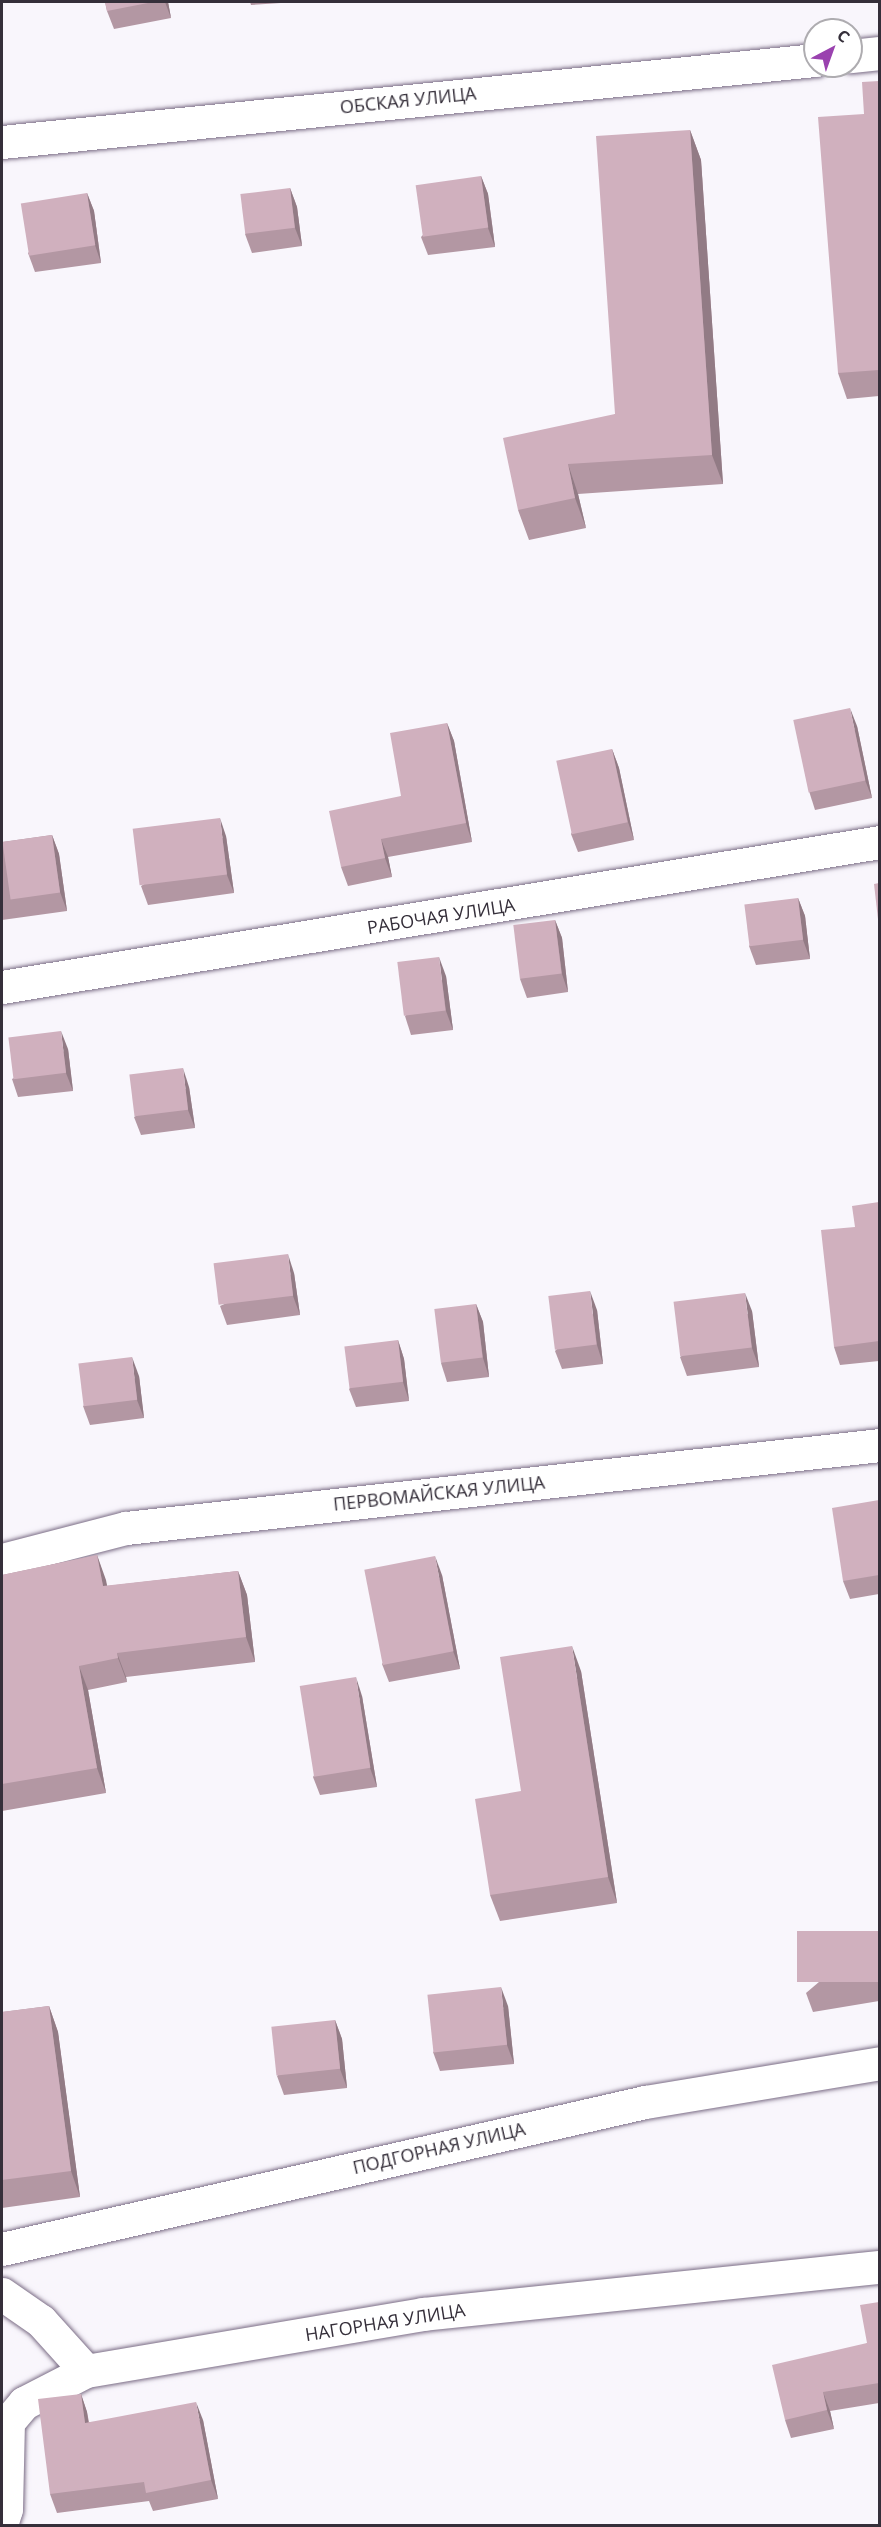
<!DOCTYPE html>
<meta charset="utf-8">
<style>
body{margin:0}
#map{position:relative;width:881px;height:2527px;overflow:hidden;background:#f9f6fc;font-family:"Open Sans",sans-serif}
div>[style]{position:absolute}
.roads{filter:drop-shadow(0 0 2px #7b6d86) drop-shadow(0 0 2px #7b6d86)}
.minor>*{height:33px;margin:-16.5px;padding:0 16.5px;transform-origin:16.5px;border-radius:16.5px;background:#fff}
.wall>*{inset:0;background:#b397a3}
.shaded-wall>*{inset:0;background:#927b85}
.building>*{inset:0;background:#d0b0be;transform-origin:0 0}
span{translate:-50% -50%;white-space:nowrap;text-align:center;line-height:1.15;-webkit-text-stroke:6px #fff;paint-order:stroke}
.street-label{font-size:18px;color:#352f3a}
.frame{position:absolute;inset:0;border:3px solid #352f3a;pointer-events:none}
.north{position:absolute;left:803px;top:18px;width:60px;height:60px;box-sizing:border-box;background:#fff;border:2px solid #aeacb0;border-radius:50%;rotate:41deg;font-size:16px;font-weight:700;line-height:24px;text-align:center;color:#352f3a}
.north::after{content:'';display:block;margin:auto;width:21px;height:27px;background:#9a42af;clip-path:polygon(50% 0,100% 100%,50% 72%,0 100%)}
</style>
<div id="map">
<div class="roads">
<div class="minor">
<div style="left:851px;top:56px;width:29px;rotate:-6deg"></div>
<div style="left:2px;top:142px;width:817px;rotate:-5.76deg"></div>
<div style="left:2px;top:987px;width:890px;rotate:-9.38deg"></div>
<div style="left:2px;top:1560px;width:128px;rotate:-14.5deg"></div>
<div style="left:126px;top:1528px;width:759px;rotate:-6.28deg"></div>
<div style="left:2px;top:2249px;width:660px;rotate:-12.88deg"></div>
<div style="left:645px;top:2102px;width:238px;rotate:-9.4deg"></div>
<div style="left:2px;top:2294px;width:47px;rotate:34.7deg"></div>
<div style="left:41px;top:2321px;width:67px;rotate:48deg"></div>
<div style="left:2px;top:2522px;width:14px;rotate:-73deg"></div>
<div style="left:6px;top:2509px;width:87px;rotate:-88.7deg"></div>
<div style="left:8px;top:2422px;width:25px;rotate:-50deg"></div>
<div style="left:24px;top:2403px;width:70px;rotate:-27.3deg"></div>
<div style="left:86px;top:2371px;width:342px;rotate:-9.6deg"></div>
<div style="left:423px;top:2314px;width:459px;rotate:-5.9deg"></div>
</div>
</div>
<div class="wall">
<div style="clip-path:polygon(105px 2px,168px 2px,171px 18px,114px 29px,107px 11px)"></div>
<div style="clip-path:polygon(250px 2px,296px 2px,251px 5px)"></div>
<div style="clip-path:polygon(879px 81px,879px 396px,847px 399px,838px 373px,864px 114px)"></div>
<div style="clip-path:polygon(690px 130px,701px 160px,723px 484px,578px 494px,586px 528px,529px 540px,518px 510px,615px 414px)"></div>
<div style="clip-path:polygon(481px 176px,488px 194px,495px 247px,428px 255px,421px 237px)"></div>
<div style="clip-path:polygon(290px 188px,297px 207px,302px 246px,252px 253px,245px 234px)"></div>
<div style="clip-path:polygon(87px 193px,94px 211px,101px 263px,35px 272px,28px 253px)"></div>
<div style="clip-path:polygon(447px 723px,454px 741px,472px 842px,388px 857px,392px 877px,348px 886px,341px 867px,401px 796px)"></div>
<div style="clip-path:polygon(857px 726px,872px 798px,815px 810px,809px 791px)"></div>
<div style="clip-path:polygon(612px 749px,619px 768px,634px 840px,578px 852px,571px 834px)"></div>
<div style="clip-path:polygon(52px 835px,59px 854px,67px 911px,2px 920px,2px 842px)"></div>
<div style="clip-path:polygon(226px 836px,234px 893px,148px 905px,141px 886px)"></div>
<div style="clip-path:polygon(798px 898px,805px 916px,810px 959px,756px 965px,749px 946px)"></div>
<div style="clip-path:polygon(555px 920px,562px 938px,568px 992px,527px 998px,520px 979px)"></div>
<div style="clip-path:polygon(446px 976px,453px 1030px,411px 1035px,405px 1016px)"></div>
<div style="clip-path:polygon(68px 1049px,73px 1091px,18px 1097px,12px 1079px)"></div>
<div style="clip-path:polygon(189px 1087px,195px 1128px,141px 1135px,134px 1117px)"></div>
<div style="clip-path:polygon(879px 1202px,879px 1361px,840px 1365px,834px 1347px,855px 1227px)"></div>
<div style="clip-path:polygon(294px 1273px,300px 1315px,227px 1325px,220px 1306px)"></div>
<div style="clip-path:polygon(476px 1304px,483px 1322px,489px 1377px,447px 1382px,441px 1363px)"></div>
<div style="clip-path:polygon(597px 1310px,603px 1364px,562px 1369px,555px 1351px)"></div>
<div style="clip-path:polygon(752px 1311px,759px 1367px,687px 1376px,680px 1357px)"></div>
<div style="clip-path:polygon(398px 1340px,404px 1359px,409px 1401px,356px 1407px,349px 1389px)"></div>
<div style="clip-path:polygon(139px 1376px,144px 1418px,90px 1425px,83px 1406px)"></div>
<div style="clip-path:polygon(879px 1500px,879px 1594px,850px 1599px,843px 1581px)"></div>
<div style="clip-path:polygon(97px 1555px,107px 1586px,238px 1571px,247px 1595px,255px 1662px,126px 1677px,127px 1682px,88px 1690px,106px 1793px,2px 1811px,2px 1575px)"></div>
<div style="clip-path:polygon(442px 1575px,460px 1669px,389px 1682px,382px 1664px)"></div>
<div style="clip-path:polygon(581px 1671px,617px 1903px,500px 1921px,490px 1895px)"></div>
<div style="clip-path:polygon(362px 1696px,377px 1787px,320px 1795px,313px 1777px)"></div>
<div style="clip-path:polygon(879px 1931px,879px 2001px,813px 2012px,806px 1993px)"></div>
<div style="clip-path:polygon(49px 2006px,58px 2032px,80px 2197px,2px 2208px,2px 2012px)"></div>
<div style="clip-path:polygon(508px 2006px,514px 2064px,440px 2071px,433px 2052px)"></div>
<div style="clip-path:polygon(335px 2020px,342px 2039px,347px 2088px,284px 2095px,277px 2076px)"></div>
<div style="clip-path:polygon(879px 2302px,879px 2403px,830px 2411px,834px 2429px,791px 2438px,785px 2420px,867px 2343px)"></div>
<div style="clip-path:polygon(81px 2394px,87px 2412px,89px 2422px,203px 2420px,218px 2499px,153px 2511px,149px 2501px,57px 2513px,50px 2494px)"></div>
</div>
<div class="shaded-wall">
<div style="clip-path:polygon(165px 2px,168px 2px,171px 18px)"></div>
<div style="clip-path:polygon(690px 130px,701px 160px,723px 484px,712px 455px)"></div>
<div style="clip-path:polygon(481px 176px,488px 194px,495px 247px,488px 228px)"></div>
<div style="clip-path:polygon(290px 188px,297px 207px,302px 246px,295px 228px)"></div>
<div style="clip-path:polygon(87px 193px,94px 211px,101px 263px,95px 245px)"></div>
<div style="clip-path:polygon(568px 464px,578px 494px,586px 528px,575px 498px)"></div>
<div style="clip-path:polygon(850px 708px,857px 726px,872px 798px,865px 780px)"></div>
<div style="clip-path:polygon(447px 723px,454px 741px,472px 842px,466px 823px)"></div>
<div style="clip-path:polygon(612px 749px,619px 768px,634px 840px,628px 822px)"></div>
<div style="clip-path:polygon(220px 818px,226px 836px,234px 893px,227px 875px)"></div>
<div style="clip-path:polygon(52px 835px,59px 854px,67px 911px,60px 892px)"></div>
<div style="clip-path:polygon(381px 839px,388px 857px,392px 877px,385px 858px)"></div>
<div style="clip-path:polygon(798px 898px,805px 916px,810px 959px,803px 940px)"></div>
<div style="clip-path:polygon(555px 920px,562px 938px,568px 992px,562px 974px)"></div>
<div style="clip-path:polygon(439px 957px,446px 976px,453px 1030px,446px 1011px)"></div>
<div style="clip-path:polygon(61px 1031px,68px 1049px,73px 1091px,66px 1073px)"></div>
<div style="clip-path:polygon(183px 1068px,189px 1087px,195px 1128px,188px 1110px)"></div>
<div style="clip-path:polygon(288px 1254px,294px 1273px,300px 1315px,293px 1296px)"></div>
<div style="clip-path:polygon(590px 1291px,597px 1310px,603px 1364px,597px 1345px)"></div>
<div style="clip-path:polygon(745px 1293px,752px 1311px,759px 1367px,752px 1348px)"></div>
<div style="clip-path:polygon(476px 1304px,483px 1322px,489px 1377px,483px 1358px)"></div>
<div style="clip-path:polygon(398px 1340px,404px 1359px,409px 1401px,403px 1382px)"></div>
<div style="clip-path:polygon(132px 1357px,139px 1376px,144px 1418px,137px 1400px)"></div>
<div style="clip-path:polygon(97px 1555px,106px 1580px,112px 1611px,103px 1586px)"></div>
<div style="clip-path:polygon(435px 1556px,442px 1575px,460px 1669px,453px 1651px)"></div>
<div style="clip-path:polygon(238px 1571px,247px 1595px,255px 1662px,246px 1637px)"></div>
<div style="clip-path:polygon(572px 1646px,581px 1671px,617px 1903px,608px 1877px)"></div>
<div style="clip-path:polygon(117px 1653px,126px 1677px,127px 1682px,118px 1658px)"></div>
<div style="clip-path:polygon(79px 1666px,88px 1690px,106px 1793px,97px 1768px)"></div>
<div style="clip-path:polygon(356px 1677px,362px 1696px,377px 1787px,370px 1768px)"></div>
<div style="clip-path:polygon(501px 1987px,508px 2006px,514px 2064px,507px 2045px)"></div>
<div style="clip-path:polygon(49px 2006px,58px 2032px,80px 2197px,71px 2171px)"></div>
<div style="clip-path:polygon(335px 2020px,342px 2039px,347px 2088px,340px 2069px)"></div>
<div style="clip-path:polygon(823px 2392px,830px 2411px,834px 2429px,827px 2410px)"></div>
<div style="clip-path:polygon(81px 2394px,87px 2412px,91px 2442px,85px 2423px)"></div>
<div style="clip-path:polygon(196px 2402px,203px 2420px,218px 2499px,211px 2480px)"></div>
</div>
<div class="building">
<div style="clip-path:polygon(105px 2px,153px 2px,107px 11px)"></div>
<div style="clip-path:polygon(879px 81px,879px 370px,838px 373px,818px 117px,864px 114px,862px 82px)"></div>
<div style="clip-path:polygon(690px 130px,712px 455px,568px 464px,575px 498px,518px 510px,503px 438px,615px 414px,596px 136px)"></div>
<div style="left:481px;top:176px;width:52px;height:66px;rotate:82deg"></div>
<div style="left:290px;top:188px;width:40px;height:50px;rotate:83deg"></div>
<div style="left:87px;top:193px;width:53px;height:67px;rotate:81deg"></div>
<div style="left:850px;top:708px;width:74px;height:58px;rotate:78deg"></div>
<div style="clip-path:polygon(447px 723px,466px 823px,381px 839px,385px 858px,341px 867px,329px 811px,401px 796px,390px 733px)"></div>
<div style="left:612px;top:749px;width:75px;height:57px;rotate:78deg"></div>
<div style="left:220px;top:818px;width:57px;height:88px;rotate:83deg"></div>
<div style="left:52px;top:835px;width:58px;height:50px;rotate:82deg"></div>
<div style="clip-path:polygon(879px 883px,879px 928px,874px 884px)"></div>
<div style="left:798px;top:898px;width:42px;height:54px;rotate:83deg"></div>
<div style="left:555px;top:920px;width:54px;height:42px;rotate:83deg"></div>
<div style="left:439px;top:957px;width:54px;height:42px;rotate:83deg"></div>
<div style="left:61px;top:1031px;width:42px;height:53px;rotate:83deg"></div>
<div style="left:183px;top:1068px;width:42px;height:54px;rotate:83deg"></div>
<div style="clip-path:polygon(879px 1202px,879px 1341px,834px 1347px,821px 1230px,855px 1227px,852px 1206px)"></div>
<div style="left:288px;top:1254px;width:42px;height:75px;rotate:83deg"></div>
<div style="left:590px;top:1291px;width:54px;height:42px;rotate:83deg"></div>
<div style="left:745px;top:1293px;width:55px;height:72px;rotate:83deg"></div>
<div style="left:476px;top:1304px;width:54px;height:42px;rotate:83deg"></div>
<div style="left:398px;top:1340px;width:42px;height:54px;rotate:83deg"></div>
<div style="left:132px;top:1357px;width:43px;height:54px;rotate:83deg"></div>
<div style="clip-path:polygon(879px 1500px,879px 1575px,843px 1581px,832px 1508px)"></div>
<div style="clip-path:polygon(97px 1555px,103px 1586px,238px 1571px,246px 1637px,117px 1653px,118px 1658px,79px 1666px,97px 1768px,2px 1784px,2px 1575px)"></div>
<div style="left:435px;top:1556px;width:97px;height:72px;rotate:79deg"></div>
<div style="clip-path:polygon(572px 1646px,608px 1877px,490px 1895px,475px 1799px,521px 1791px,500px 1657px)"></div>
<div style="left:356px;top:1677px;width:92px;height:57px;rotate:81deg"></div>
<div style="left:879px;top:1931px;width:51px;height:82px;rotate:90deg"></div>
<div style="left:501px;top:1987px;width:58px;height:74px;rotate:84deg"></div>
<div style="clip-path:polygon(49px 2006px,71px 2171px,2px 2180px,2px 2012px)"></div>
<div style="left:335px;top:2020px;width:49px;height:64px;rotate:84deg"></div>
<div style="clip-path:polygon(879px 2302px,879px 2383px,823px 2392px,827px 2410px,785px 2420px,772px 2365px,867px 2343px,860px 2305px)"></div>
<div style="clip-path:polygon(81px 2394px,85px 2423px,196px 2402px,211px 2480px,146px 2493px,144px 2482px,50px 2494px,38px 2399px)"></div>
</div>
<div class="street-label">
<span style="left:408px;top:100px;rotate:-6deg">ОБСКАЯ УЛИЦА</span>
<span style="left:441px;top:916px;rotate:-9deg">РАБОЧАЯ УЛИЦА</span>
<span style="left:439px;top:1493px;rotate:-6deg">ПЕРВОМАЙСКАЯ УЛИЦА</span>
<span style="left:439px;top:2148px;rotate:-13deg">ПОДГОРНАЯ УЛИЦА</span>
<span style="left:385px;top:2322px;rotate:-9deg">НАГОРНАЯ УЛИЦА</span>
</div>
<div class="frame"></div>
<div class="north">С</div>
</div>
